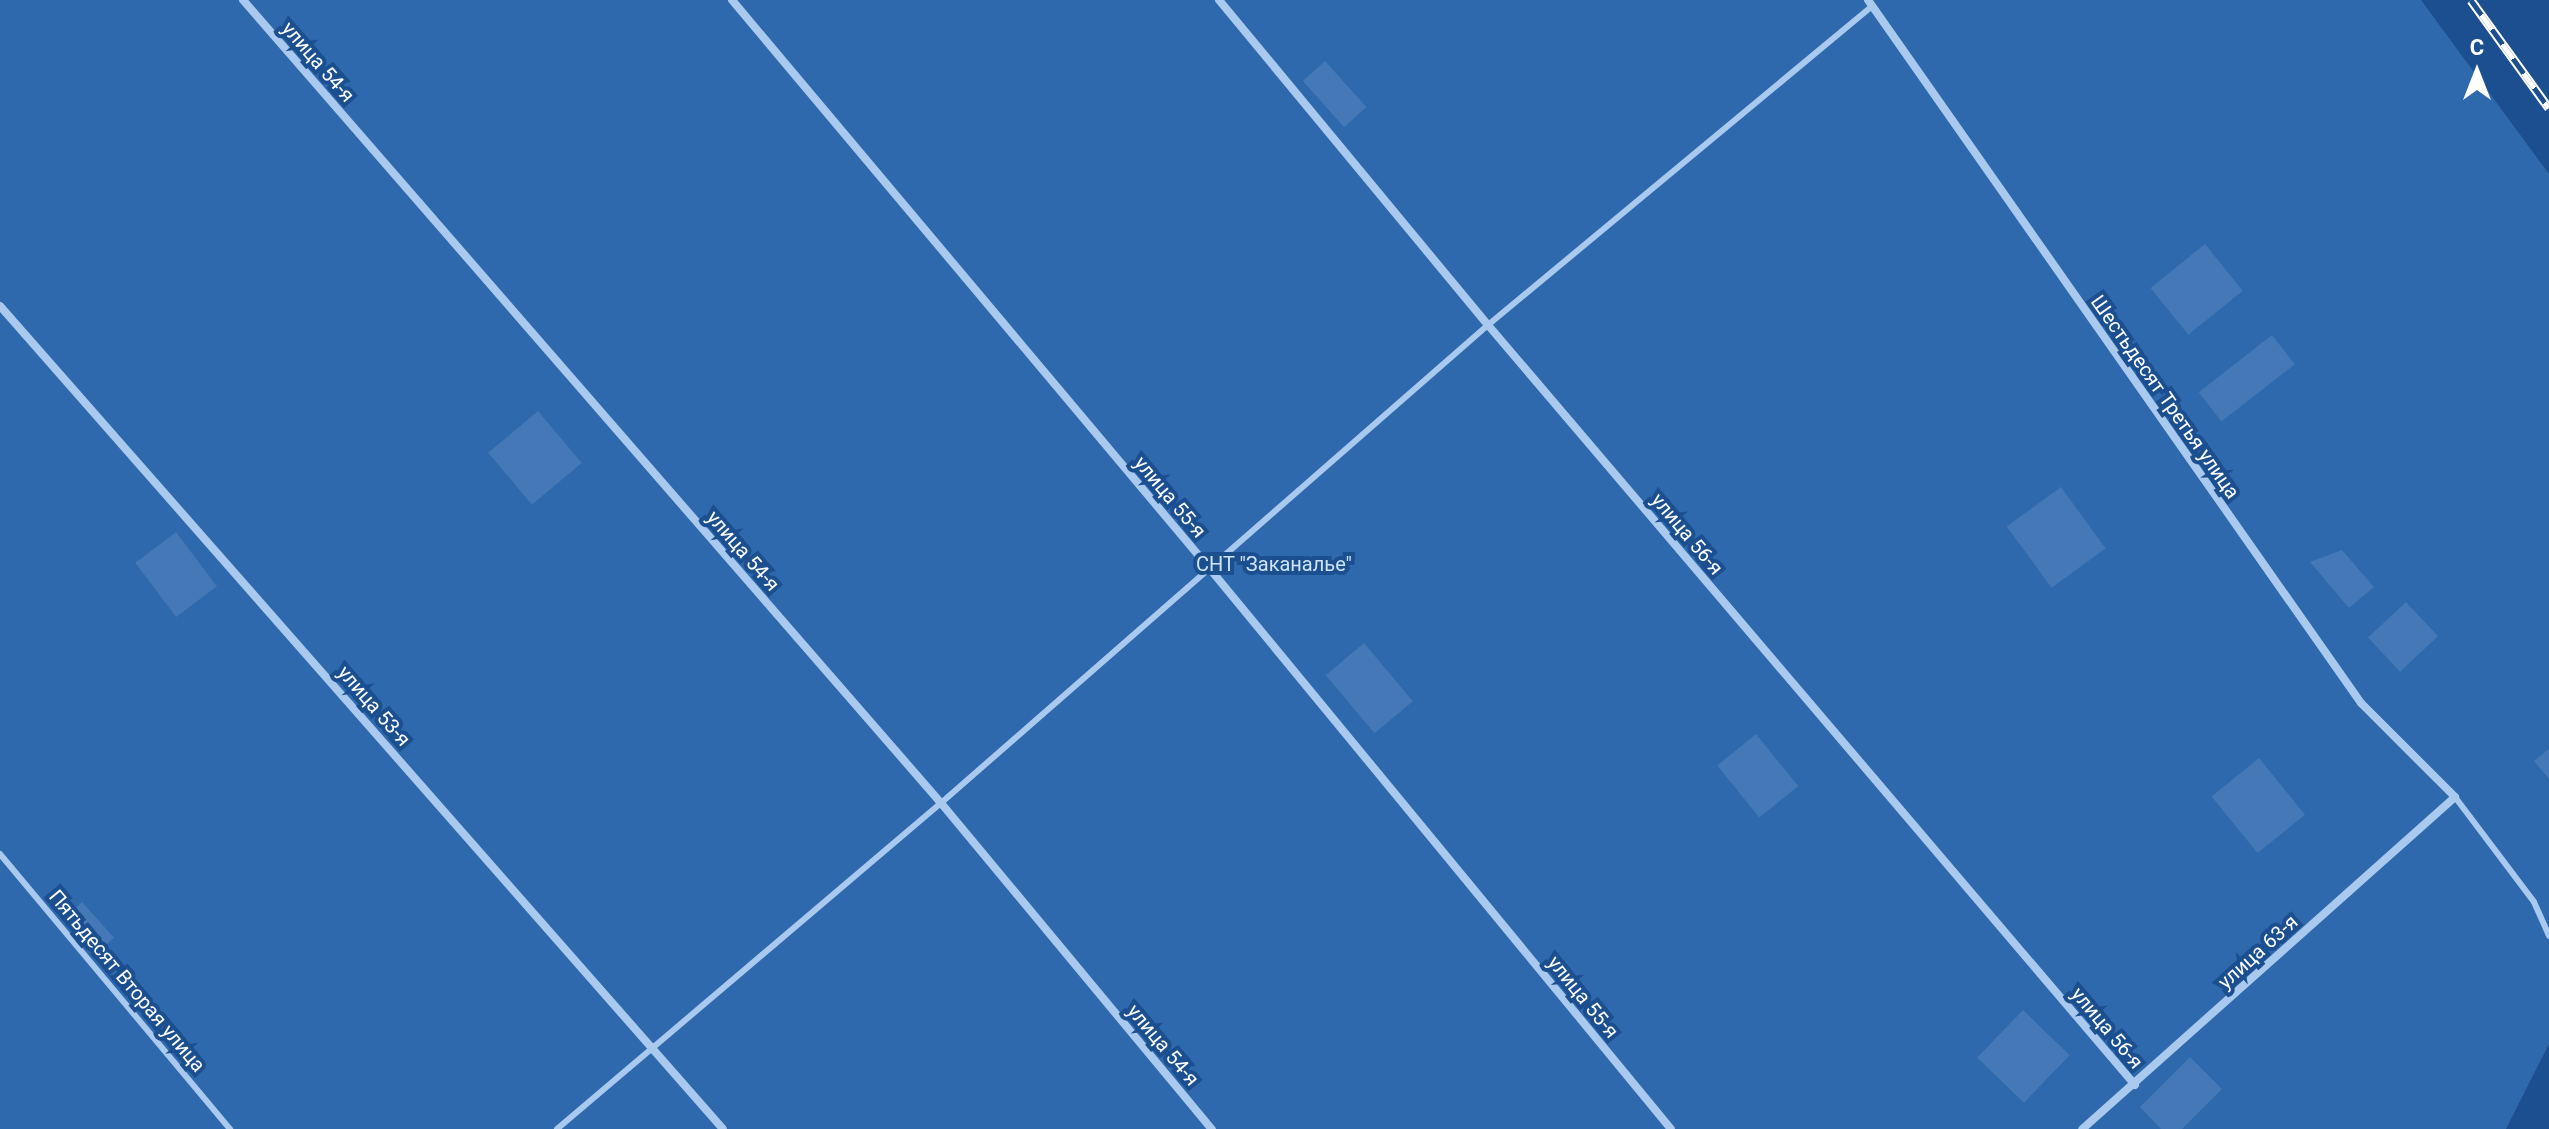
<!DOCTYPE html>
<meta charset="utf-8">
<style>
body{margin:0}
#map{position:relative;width:2549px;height:1129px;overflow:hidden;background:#1b4f8f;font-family:Roboto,sans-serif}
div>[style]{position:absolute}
.green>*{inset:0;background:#2e69ad}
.building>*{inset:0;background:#4478b7;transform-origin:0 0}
.service>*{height:6px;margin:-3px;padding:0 3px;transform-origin:3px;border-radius:3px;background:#a9c9ee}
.minor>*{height:8px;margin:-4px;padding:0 4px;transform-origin:4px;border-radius:4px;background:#a9c9ee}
.rail>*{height:9px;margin-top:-4.5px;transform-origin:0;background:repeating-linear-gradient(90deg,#1b4f8f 0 18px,#fff 0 36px);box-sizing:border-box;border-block:2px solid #fff}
span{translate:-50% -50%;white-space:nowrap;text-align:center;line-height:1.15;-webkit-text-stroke:8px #1b4f8f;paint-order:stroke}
.street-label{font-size:20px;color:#fff}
.park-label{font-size:20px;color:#cfe3fa}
.north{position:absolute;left:2437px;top:32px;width:80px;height:80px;-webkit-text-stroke:6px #1b4f8f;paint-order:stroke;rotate:0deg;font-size:22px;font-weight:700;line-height:32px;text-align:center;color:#fff}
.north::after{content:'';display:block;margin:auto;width:28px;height:36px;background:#fff;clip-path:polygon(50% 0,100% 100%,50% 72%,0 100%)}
</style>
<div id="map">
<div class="green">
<div style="clip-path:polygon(0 0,2421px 0,2549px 174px,2549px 1044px,2506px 1129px,0 1129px)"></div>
</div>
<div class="building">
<div style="left:1325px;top:61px;width:62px;height:30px;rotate:48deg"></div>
<div style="left:2205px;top:244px;width:60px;height:70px;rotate:51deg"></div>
<div style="left:2272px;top:335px;width:37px;height:93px;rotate:52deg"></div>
<div style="left:538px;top:411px;width:68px;height:65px;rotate:50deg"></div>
<div style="left:2061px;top:487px;width:76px;height:67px;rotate:54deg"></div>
<div style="left:176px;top:532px;width:68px;height:51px;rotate:53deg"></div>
<div style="clip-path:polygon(2342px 550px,2374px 587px,2349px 608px,2310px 562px)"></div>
<div style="left:2406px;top:602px;width:47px;height:52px;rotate:47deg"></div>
<div style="left:1364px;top:643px;width:76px;height:50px;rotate:50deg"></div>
<div style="left:1756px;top:734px;width:67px;height:50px;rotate:51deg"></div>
<div style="clip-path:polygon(2549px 749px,2549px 779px,2534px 761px)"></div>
<div style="left:2259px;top:758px;width:73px;height:61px;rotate:51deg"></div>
<div style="left:82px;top:902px;width:48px;height:23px;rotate:48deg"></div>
<div style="left:2023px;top:1010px;width:65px;height:66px;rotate:44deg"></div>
<div style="clip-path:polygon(2190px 1057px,2222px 1089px,2182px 1129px,2161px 1129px,2140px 1107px)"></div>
</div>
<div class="service">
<div style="left:2455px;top:797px;width:131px;rotate:53deg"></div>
<div style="left:2534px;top:902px;width:37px;rotate:66deg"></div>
<div style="left:0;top:854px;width:359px;rotate:50.1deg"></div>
<div style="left:557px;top:1129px;width:504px;rotate:-40.33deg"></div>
<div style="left:941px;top:803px;width:726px;rotate:-41.15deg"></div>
<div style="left:1488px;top:325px;width:499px;rotate:-39.7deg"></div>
</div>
<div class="minor">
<div style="left:243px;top:0;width:1064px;rotate:49deg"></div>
<div style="left:941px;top:803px;width:424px;rotate:50.3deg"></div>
<div style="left:732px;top:0;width:743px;rotate:49.97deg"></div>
<div style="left:1210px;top:569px;width:725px;rotate:50.54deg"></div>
<div style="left:1219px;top:0;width:422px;rotate:50.4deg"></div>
<div style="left:1488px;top:325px;width:998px;rotate:49.59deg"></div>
<div style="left:1868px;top:0;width:859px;rotate:54.96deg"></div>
<div style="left:2361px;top:703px;width:133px;rotate:45deg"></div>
<div style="left:2455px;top:797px;width:499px;rotate:138.3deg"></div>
<div style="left:0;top:306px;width:1095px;rotate:48.7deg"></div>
</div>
<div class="rail">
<div style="left:2471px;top:0;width:133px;rotate:54.2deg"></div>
</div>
<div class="street-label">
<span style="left:318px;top:62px;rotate:49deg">улица 54-я</span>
<span style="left:2165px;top:397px;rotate:55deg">Шестьдесят Третья улица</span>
<span style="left:1170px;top:497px;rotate:50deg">улица 55-я</span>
<span style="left:1687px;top:534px;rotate:50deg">улица 56-я</span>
<span style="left:743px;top:551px;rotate:49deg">улица 54-я</span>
<span style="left:374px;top:706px;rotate:49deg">улица 53-я</span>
<span style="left:2258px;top:952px;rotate:-42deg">улица 63-я</span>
<span style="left:127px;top:981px;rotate:50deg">Пятьдесят Вторая улица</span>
<span style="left:1583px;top:997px;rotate:51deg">улица 55-я</span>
<span style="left:2107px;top:1028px;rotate:50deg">улица 56-я</span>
<span style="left:1163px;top:1045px;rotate:50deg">улица 54-я</span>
</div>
<div class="park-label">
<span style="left:1274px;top:564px">СНТ "Заканалье"</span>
</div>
<div class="north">С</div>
</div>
